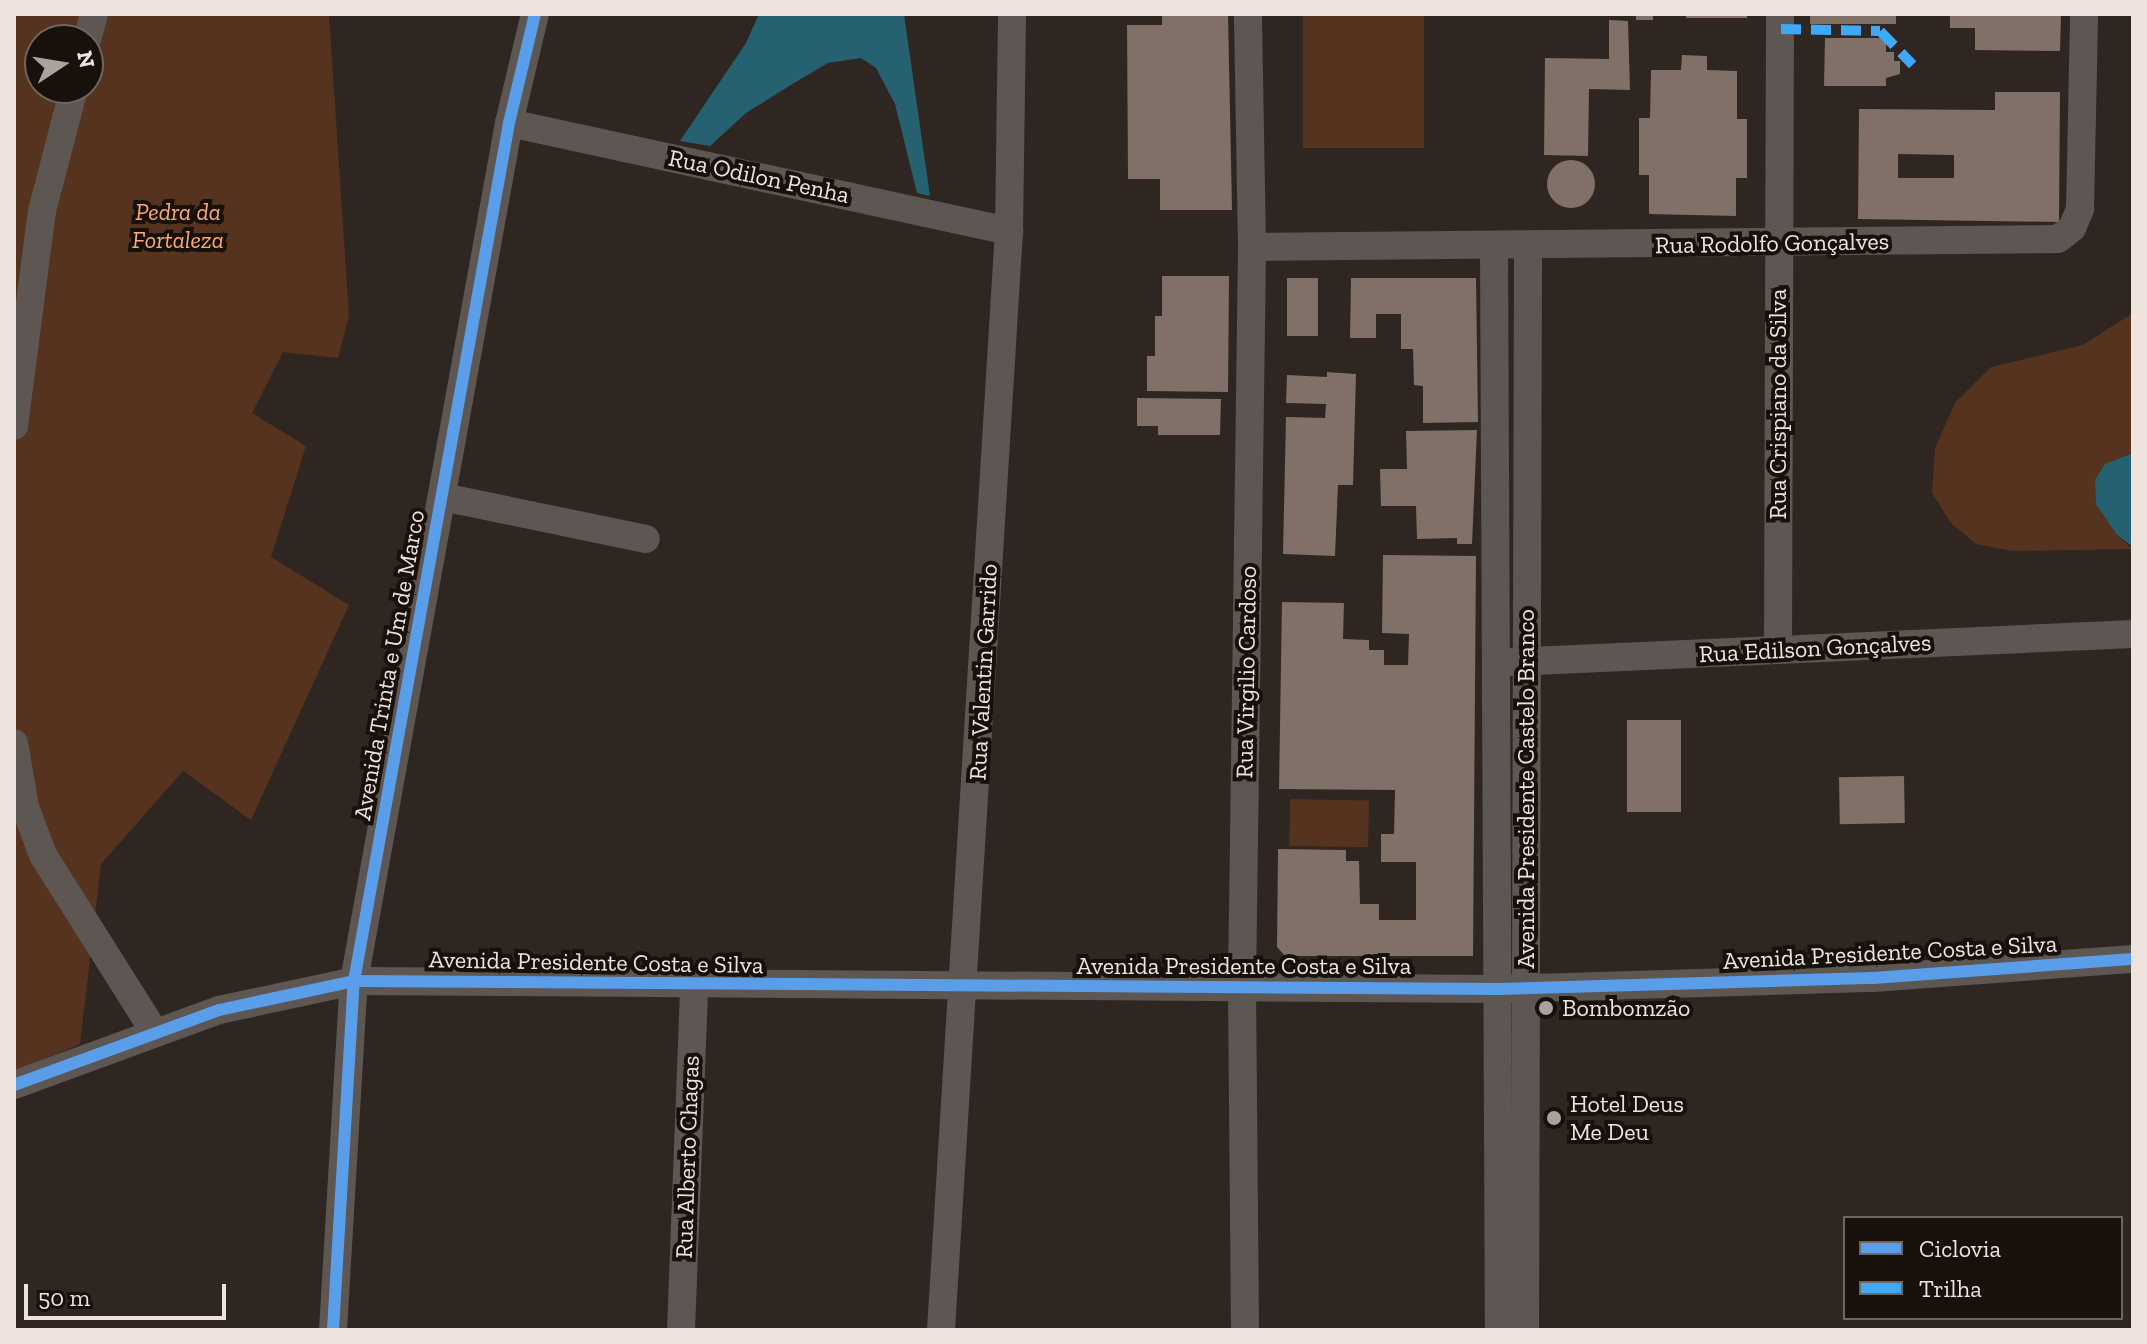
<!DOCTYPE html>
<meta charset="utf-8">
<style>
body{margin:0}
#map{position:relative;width:2147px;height:1344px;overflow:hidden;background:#2f2621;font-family:"Zilla Slab",serif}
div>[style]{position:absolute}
.green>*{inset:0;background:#55331e;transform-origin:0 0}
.water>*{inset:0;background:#266171}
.building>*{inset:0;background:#807067;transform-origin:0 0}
.round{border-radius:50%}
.minor>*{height:28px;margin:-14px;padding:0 14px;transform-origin:14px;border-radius:14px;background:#5d5652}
.quiet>*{height:10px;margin-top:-5px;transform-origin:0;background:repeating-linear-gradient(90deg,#3fa9f5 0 20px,transparent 0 30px)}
.cycleway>*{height:12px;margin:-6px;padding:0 6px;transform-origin:6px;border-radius:6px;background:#5a9eea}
.dots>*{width:22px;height:22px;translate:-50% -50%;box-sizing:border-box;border:4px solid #17100b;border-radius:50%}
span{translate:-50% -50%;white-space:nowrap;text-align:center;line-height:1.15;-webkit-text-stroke:8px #17100b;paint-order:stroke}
.street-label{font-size:24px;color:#efe4dd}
.park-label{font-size:24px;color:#fda976;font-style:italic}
.poi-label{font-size:24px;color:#efe4dd}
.left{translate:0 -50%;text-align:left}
.frame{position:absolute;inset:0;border:16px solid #efe4dd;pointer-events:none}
.legend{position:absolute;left:1843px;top:1216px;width:280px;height:104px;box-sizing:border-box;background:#17100b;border:2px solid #6d655f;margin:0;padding:10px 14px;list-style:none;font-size:24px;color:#efe4dd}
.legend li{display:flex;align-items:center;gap:16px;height:40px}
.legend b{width:40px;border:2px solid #6d655f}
.north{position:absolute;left:24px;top:24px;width:80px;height:80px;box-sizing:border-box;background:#17100b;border:2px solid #6d655f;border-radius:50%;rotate:78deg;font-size:22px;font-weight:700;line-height:32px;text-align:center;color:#efe4dd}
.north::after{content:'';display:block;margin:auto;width:28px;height:36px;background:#aca29b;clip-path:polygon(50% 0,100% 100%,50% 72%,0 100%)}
.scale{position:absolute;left:24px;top:1284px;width:202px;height:36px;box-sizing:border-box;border:4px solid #efe4dd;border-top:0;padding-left:10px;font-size:24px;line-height:28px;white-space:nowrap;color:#efe4dd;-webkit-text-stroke:6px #17100b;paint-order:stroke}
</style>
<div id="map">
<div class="green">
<div style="clip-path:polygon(evenodd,14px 14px,329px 14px,349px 316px,338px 358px,283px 352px,252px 413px,306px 446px,271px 557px,349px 605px,251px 820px,183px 771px,101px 864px,80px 1044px,14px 1072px,14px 14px,40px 40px,88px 40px,88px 88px,40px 88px,40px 40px)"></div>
<div style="left:1303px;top:14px;width:121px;height:134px"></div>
<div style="clip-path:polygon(2133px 313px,2133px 453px,2123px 456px,2116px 535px,2133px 549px,2012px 551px,1976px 544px,1951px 523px,1932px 493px,1935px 448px,1955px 403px,1991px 367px,2083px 345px)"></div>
<div style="left:1290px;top:799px;width:79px;height:47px;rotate:1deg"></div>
</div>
<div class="water">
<div style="clip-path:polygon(759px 14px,904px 14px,930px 196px,917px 193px,895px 104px,876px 68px,861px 58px,828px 63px,794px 83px,746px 113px,710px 146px,680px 141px,746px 43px)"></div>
<div style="clip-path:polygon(2133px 453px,2133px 547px,2117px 535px,2096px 504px,2095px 480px,2105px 464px)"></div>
</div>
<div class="building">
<div style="clip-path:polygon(1162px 14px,1228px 14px,1232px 210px,1160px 210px,1160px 179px,1128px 179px,1127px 25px,1162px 25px)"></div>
<div style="left:1636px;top:14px;width:17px;height:6px"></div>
<div style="left:1686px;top:14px;width:61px;height:4px"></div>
<div style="left:1810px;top:14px;width:86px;height:10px"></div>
<div style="clip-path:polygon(1950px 14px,2061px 14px,2060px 51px,1975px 50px,1975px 28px,1950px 28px)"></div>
<div style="clip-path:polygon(1609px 20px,1628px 21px,1630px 90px,1589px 89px,1588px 156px,1544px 155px,1545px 58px,1609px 59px)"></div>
<div style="clip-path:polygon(1825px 38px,1886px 38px,1886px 52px,1894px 52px,1894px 61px,1900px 61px,1900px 74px,1886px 78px,1886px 86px,1824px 86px)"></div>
<div style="clip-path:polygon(1682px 55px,1707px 56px,1707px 70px,1737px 71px,1737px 119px,1747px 119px,1747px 178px,1736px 178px,1736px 216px,1649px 214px,1649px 175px,1639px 175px,1639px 118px,1650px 118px,1651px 70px,1681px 70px)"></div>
<div style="clip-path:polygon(evenodd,1995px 92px,2060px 92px,2059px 222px,1858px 219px,1859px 109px,1995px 110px,1995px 92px,1898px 154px,1954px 155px,1954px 178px,1898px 178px,1898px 154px)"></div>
<div class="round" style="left:1547px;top:160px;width:48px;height:48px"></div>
<div style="clip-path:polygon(1162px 276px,1229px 276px,1228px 392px,1147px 391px,1147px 356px,1155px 356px,1155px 316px,1162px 316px)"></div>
<div style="left:1287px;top:278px;width:31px;height:58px"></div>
<div style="clip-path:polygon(1351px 278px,1476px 278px,1478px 422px,1423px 423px,1423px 386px,1414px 385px,1413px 349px,1401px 349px,1401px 314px,1376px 314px,1376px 338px,1350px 338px)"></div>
<div style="clip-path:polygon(1327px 372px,1356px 374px,1353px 485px,1338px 485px,1335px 556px,1283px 554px,1286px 417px,1325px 418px,1326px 404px,1286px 403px,1287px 375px,1327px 377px)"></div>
<div style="clip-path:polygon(1137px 398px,1221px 399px,1220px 435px,1158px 435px,1158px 426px,1137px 426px)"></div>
<div style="clip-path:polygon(1477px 430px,1472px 544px,1457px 544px,1457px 538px,1417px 539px,1416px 506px,1381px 506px,1380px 469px,1407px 469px,1406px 431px)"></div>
<div style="clip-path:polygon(1383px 555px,1476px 556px,1473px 956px,1285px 956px,1277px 947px,1278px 849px,1346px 850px,1346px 861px,1359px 861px,1360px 904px,1379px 904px,1379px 920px,1416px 920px,1416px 862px,1381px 862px,1381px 834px,1394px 834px,1395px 790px,1279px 789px,1282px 602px,1344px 603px,1343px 639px,1369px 640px,1369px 650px,1384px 650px,1384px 665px,1408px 665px,1409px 634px,1382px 633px)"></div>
<div style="left:1627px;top:720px;width:54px;height:92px"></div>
<div style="left:1904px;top:776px;width:47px;height:65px;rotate:89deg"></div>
</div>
<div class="minor">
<div style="left:87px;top:40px;width:27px;rotate:-75deg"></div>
<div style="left:509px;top:123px;width:512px;rotate:12.19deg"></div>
<div style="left:1252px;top:247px;width:806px;rotate:-0.57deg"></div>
<div style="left:2058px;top:239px;width:18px;rotate:-38deg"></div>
<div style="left:2072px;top:228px;width:21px;rotate:-67deg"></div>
<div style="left:2080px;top:209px;width:195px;rotate:-88.8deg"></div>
<div style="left:1494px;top:247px;width:1083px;rotate:89.74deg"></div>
<div style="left:14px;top:426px;width:217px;rotate:-82.6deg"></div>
<div style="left:42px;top:211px;width:127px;rotate:-75.4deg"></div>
<div style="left:443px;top:497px;width:207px;rotate:11.7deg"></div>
<div style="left:1778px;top:650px;width:636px;rotate:-89.82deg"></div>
<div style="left:1510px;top:662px;width:624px;rotate:-2.57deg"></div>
<div style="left:14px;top:743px;width:65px;rotate:80.2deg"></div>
<div style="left:25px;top:807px;width:51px;rotate:69.4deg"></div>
<div style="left:43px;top:855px;width:210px;rotate:57.8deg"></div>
<div style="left:14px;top:1085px;width:218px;rotate:-20.1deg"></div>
<div style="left:219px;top:1010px;width:138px;rotate:-12.1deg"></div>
<div style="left:354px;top:981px;width:1144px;rotate:0.4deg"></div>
<div style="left:1498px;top:989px;width:375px;rotate:-1.7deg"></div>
<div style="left:1873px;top:978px;width:261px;rotate:-4.2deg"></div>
<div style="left:333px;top:1330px;width:350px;rotate:-86.6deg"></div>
<div style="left:354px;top:981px;width:872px;rotate:-79.76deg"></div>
<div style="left:509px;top:123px;width:112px;rotate:-76.6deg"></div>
<div style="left:681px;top:1330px;width:345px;rotate:-87.8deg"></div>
<div style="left:941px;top:1330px;width:1101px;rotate:-86.46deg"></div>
<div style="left:1009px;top:231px;width:217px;rotate:-89.2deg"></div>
<div style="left:1245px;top:1330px;width:345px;rotate:-90.5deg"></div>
<div style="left:1242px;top:985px;width:738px;rotate:-89.22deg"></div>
<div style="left:1252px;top:247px;width:233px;rotate:-91deg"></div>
<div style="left:1525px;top:1330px;width:1083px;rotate:-89.84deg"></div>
</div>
<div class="quiet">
<div style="left:1781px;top:29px;width:99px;rotate:1.2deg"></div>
<div style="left:1880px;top:31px;width:47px;rotate:45.9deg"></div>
</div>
<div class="cycleway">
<div style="left:14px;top:1085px;width:218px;rotate:-20.1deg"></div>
<div style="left:219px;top:1010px;width:138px;rotate:-12.1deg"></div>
<div style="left:354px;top:981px;width:1144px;rotate:0.4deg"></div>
<div style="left:1498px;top:989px;width:375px;rotate:-1.7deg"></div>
<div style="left:1873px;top:978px;width:261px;rotate:-4.2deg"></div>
<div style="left:333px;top:1330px;width:350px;rotate:-86.6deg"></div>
<div style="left:354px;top:981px;width:872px;rotate:-79.76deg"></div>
<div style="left:509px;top:123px;width:112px;rotate:-76.6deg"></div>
</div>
<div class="dots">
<div style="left:1546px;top:1008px;background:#aca29b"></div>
<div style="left:1554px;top:1118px;background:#aca29b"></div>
</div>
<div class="street-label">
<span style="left:759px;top:176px;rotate:12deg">Rua Odilon Penha</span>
<span style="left:1772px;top:243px;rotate:-1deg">Rua Rodolfo Gonçalves</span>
<span style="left:1778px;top:404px;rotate:-90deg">Rua Crispiano da Silva</span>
<span style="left:1815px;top:648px;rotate:-3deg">Rua Edilson Gonçalves</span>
<span style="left:389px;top:665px;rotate:-80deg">Avenida Trinta e Um de Marco</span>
<span style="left:983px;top:672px;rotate:-87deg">Rua Valentin Garrido</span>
<span style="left:1246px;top:672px;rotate:-89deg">Rua Virgilio Cardoso</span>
<span style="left:1526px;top:789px;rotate:-90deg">Avenida Presidente Castelo Branco</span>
<span style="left:1890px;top:952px;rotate:-3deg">Avenida Presidente Costa e Silva</span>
<span style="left:596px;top:962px;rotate:1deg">Avenida Presidente Costa e Silva</span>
<span style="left:1244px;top:966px">Avenida Presidente Costa e Silva</span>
<span style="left:687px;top:1157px;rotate:-88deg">Rua Alberto Chagas</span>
</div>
<div class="park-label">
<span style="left:178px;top:226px">Pedra da<br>Fortaleza</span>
</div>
<div class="poi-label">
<span class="left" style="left:1562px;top:1008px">Bombomzão</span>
<span class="left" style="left:1570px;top:1118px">Hotel Deus<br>Me Deu</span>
</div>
<div class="frame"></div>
<ul class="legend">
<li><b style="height:10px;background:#5a9eea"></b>Ciclovia</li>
<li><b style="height:10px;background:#3fa9f5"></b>Trilha</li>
</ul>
<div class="north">N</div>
<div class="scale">50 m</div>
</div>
